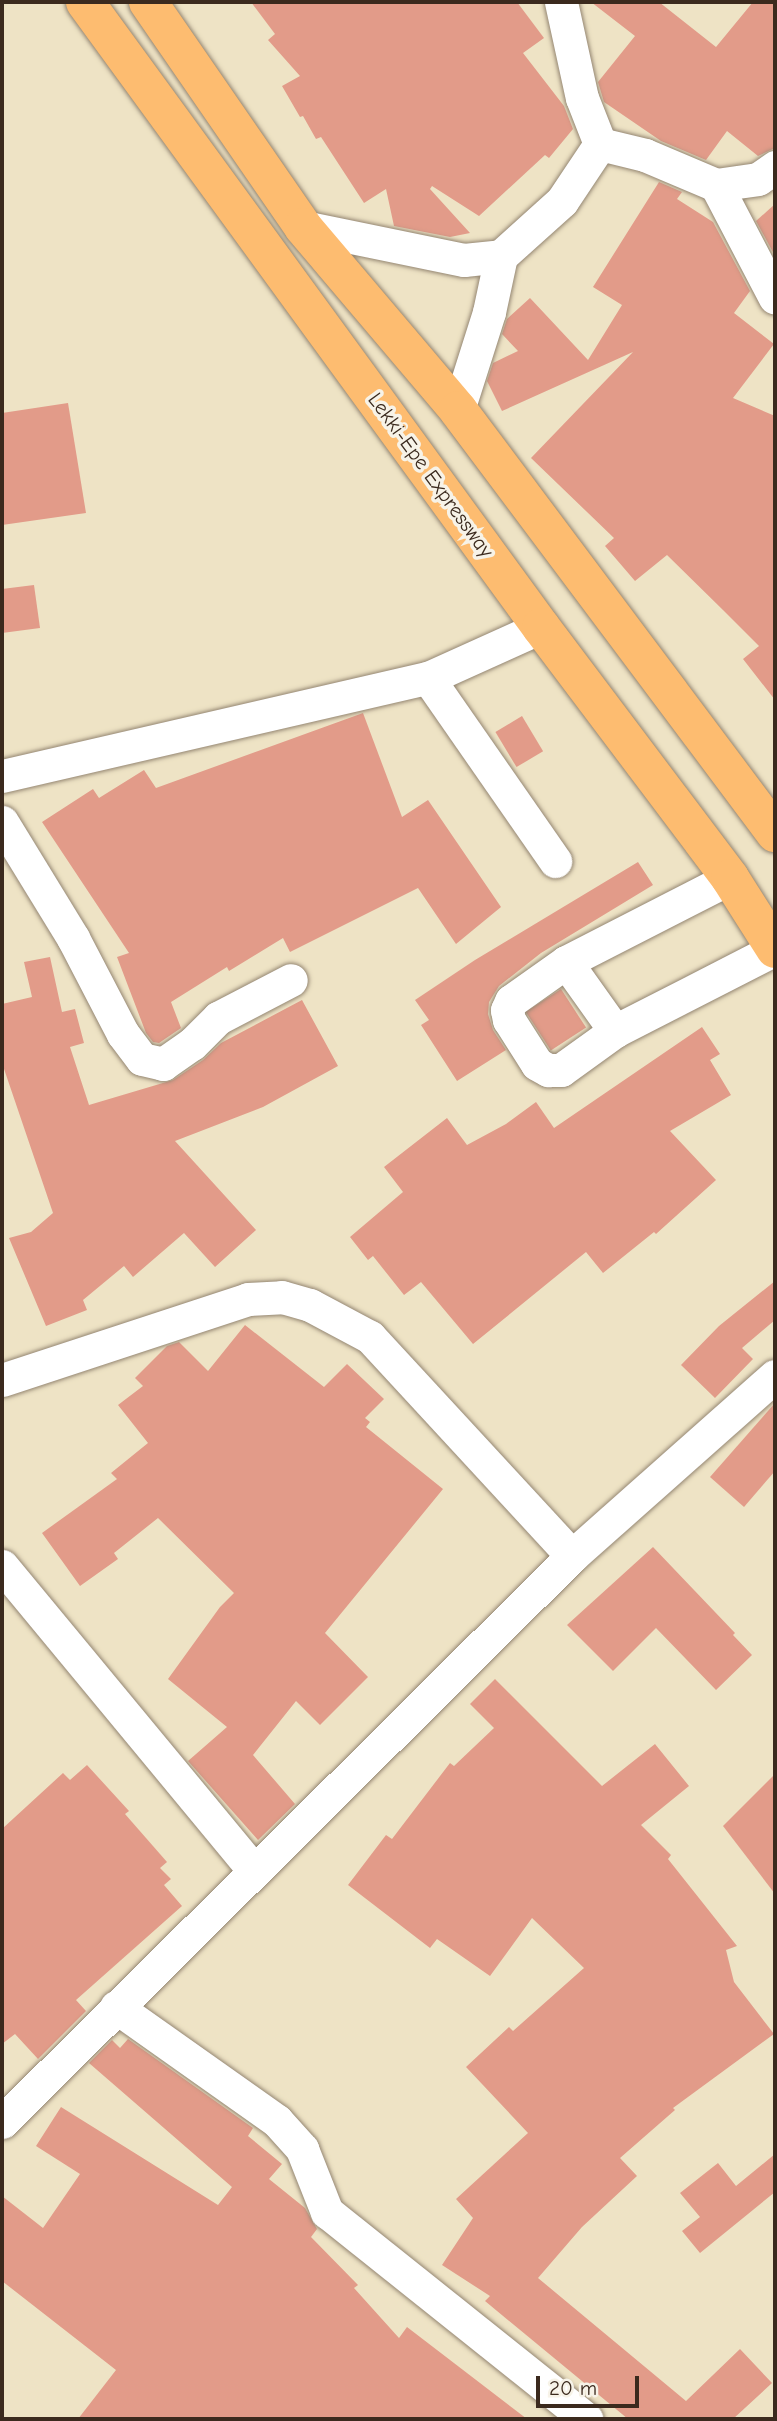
<!DOCTYPE html>
<style>
body{margin:0}
#map{position:relative;width:777px;height:2421px;overflow:hidden;background:#eee3c5;font-family:"Comic Neue",sans-serif}
div>[style]{position:absolute}
.building>*{inset:0;background:#e29b89;transform-origin:0 0}
.roads{filter:drop-shadow(0 0 2px #948672) drop-shadow(0 0 2px #948672)}
.minor>*{height:33px;margin:-16.5px;padding:0 16.5px;transform-origin:16.5px;border-radius:16.5px;background:#fff}
.highway>*{height:38px;margin:-19px;padding:0 19px;transform-origin:19px;border-radius:19px;background:#fdbc70}
span{translate:-50% -50%;white-space:nowrap;text-align:center;line-height:1.15;-webkit-text-stroke:7px #f7f3e8;paint-order:stroke}
.street-label{font-size:21px;color:#3b2a1e}
.frame{position:absolute;inset:0;border:4px solid #3b2a1e;pointer-events:none}
.scale{position:absolute;left:536px;top:2376px;width:103px;height:32px;box-sizing:border-box;border:4px solid #3b2a1e;border-top:0;padding-left:9px;font-size:21px;line-height:24px;white-space:nowrap;color:#3b2a1e;-webkit-text-stroke:5px #f7f3e8;paint-order:stroke}
</style>
<div id="map">
<div class="building">
<div style="clip-path:polygon(251px 2px,517px 2px,544px 38px,523px 53px,564px 106px,573px 129px,549px 158px,545px 155px,479px 216px,432px 186px,430px 189px,470px 233px,450px 237px,394px 226px,386px 189px,364px 203px,321px 137px,316px 139px,303px 116px,300px 117px,282px 86px,300px 76px,268px 40px,275px 34px)"></div>
<div style="clip-path:polygon(591px 2px,659px 2px,716px 47px,753px 2px,775px 2px,775px 148px,758px 156px,727px 131px,706px 160px,661px 141px,604px 102px,598px 82px,635px 36px)"></div>
<div style="clip-path:polygon(659px 182px,682px 192px,677px 199px,713px 222px,750px 291px,734px 313px,774px 344px,733px 398px,775px 416px,775px 700px,743px 659px,759px 646px,723px 610px,667px 555px,635px 581px,605px 546px,614px 538px,531px 458px,633px 352px,502px 411px,487px 381px,493px 363px,518px 351px,502px 334px,507px 319px,530px 298px,588px 360px,622px 305px,593px 287px)"></div>
<div style="clip-path:polygon(775px 204px,775px 256px,756px 221px)"></div>
<div style="clip-path:polygon(68px 403px,86px 513px,2px 525px,2px 413px)"></div>
<div style="clip-path:polygon(34px 585px,40px 628px,2px 633px,2px 589px)"></div>
<div style="clip-path:polygon(363px 713px,402px 817px,428px 800px,501px 907px,456px 944px,418px 888px,290px 952px,283px 938px,229px 971px,227px 967px,171px 1002px,181px 1028px,159px 1043px,153px 1042px,146px 1033px,117px 957px,129px 953px,42px 822px,93px 789px,99px 798px,144px 770px,156px 788px)"></div>
<div style="left:522px;top:716px;width:41px;height:31px;rotate:59deg"></div>
<div style="clip-path:polygon(638px 862px,653px 885px,541px 953px,499px 986px,489px 1002px,488px 1014px,493px 1030px,506px 1050px,457px 1081px,421px 1025px,429px 1020px,415px 1000px,475px 960px)"></div>
<div style="clip-path:polygon(50px 957px,62px 1012px,75px 1009px,84px 1043px,70px 1047px,89px 1105px,173px 1080px,203px 1060px,221px 1043px,302px 1000px,338px 1066px,263px 1107px,175px 1141px,256px 1230px,215px 1267px,184px 1233px,133px 1277px,124px 1266px,83px 1300px,87px 1310px,46px 1326px,9px 1238px,31px 1232px,53px 1213px,2px 1063px,2px 1004px,32px 997px,24px 962px)"></div>
<div style="left:561px;top:989px;width:46px;height:42px;rotate:57deg"></div>
<div style="clip-path:polygon(702px 1027px,720px 1054px,710px 1060px,731px 1095px,670px 1131px,716px 1180px,656px 1234px,654px 1232px,603px 1273px,586px 1252px,473px 1344px,421px 1282px,404px 1295px,373px 1256px,368px 1260px,350px 1237px,403px 1192px,384px 1167px,447px 1118px,467px 1145px,506px 1124px,536px 1102px,554px 1128px)"></div>
<div style="clip-path:polygon(775px 1281px,775px 1320px,742px 1348px,753px 1359px,715px 1398px,681px 1365px,719px 1326px)"></div>
<div style="clip-path:polygon(245px 1325px,324px 1387px,347px 1364px,384px 1399px,365px 1418px,370px 1422px,366px 1427px,443px 1489px,325px 1633px,368px 1677px,320px 1725px,296px 1701px,253px 1755px,295px 1804px,258px 1840px,188px 1761px,227px 1727px,168px 1679px,220px 1607px,234px 1593px,158px 1518px,114px 1553px,118px 1559px,80px 1586px,42px 1533px,117px 1479px,111px 1473px,148px 1443px,118px 1405px,143px 1386px,135px 1378px,167px 1346px,179px 1342px,208px 1371px)"></div>
<div style="clip-path:polygon(775px 1403px,775px 1471px,744px 1507px,710px 1477px)"></div>
<div style="clip-path:polygon(653px 1547px,735px 1633px,733px 1635px,752px 1655px,716px 1690px,656px 1628px,613px 1671px,567px 1625px)"></div>
<div style="clip-path:polygon(495px 1679px,602px 1786px,655px 1744px,689px 1786px,641px 1825px,671px 1855px,668px 1859px,737px 1946px,726px 1950px,734px 1982px,774px 2034px,673px 2108px,675px 2110px,620px 2158px,637px 2176px,582px 2227px,538px 2278px,686px 2401px,740px 2349px,772px 2383px,733px 2419px,628px 2419px,485px 2301px,490px 2296px,442px 2265px,473px 2218px,456px 2199px,528px 2133px,466px 2067px,509px 2027px,513px 2031px,584px 1968px,532px 1918px,490px 1976px,437px 1939px,430px 1948px,348px 1885px,386px 1835px,392px 1839px,450px 1763px,454px 1766px,494px 1728px,470px 1704px)"></div>
<div style="clip-path:polygon(87px 1765px,129px 1811px,125px 1814px,167px 1862px,160px 1868px,171px 1879px,164px 1885px,182px 1906px,76px 2000px,86px 2011px,38px 2059px,15px 2034px,2px 2044px,2px 1829px,63px 1773px,70px 1780px)"></div>
<div style="clip-path:polygon(775px 1774px,775px 1894px,723px 1826px)"></div>
<div style="clip-path:polygon(128px 2039px,253px 2128px,248px 2136px,282px 2164px,269px 2179px,305px 2208px,317px 2229px,311px 2237px,358px 2285px,354px 2288px,399px 2338px,407px 2327px,527px 2419px,78px 2419px,116px 2370px,2px 2281px,2px 2196px,43px 2228px,80px 2174px,36px 2146px,61px 2107px,218px 2205px,232px 2187px,89px 2063px,112px 2040px,120px 2048px)"></div>
<div style="clip-path:polygon(775px 2154px,775px 2192px,700px 2253px,682px 2231px,700px 2217px,680px 2193px,718px 2163px,736px 2186px)"></div>
</div>
<div class="roads">
<div class="minor">
<div style="left:561px;top:2px;width:98px;rotate:77.7deg"></div>
<div style="left:582px;top:98px;width:49px;rotate:68.6deg"></div>
<div style="left:600px;top:144px;width:46px;rotate:13.7deg"></div>
<div style="left:645px;top:155px;width:77px;rotate:22.9deg"></div>
<div style="left:716px;top:185px;width:42px;rotate:-8.1deg"></div>
<div style="left:758px;top:179px;width:21px;rotate:-35deg"></div>
<div style="left:716px;top:185px;width:127px;rotate:62.4deg"></div>
<div style="left:303px;top:227px;width:164px;rotate:11.6deg"></div>
<div style="left:464px;top:260px;width:37px;rotate:-6deg"></div>
<div style="left:458px;top:410px;width:103px;rotate:-72.4deg"></div>
<div style="left:489px;top:312px;width:57px;rotate:-77.9deg"></div>
<div style="left:501px;top:256px;width:82px;rotate:-42deg"></div>
<div style="left:562px;top:201px;width:69px;rotate:-56.3deg"></div>
<div style="left:428px;top:678px;width:223px;rotate:55.2deg"></div>
<div style="left:2px;top:776px;width:437px;rotate:-13deg"></div>
<div style="left:428px;top:678px;width:124px;rotate:-24.3deg"></div>
<div style="left:2px;top:822px;width:136px;rotate:58.5deg"></div>
<div style="left:73px;top:938px;width:108px;rotate:62.5deg"></div>
<div style="left:123px;top:1034px;width:31px;rotate:53deg"></div>
<div style="left:142px;top:1059px;width:22px;rotate:13deg"></div>
<div style="left:163px;top:1064px;width:35px;rotate:-35deg"></div>
<div style="left:192px;top:1044px;width:37px;rotate:-45deg"></div>
<div style="left:218px;top:1018px;width:82px;rotate:-27.5deg"></div>
<div style="left:730px;top:878px;width:184px;rotate:152.9deg"></div>
<div style="left:566px;top:962px;width:67px;rotate:144.7deg"></div>
<div style="left:511px;top:1001px;width:10px;rotate:114deg"></div>
<div style="left:507px;top:1010px;width:10px;rotate:79deg"></div>
<div style="left:509px;top:1020px;width:52px;rotate:57.5deg"></div>
<div style="left:537px;top:1064px;width:13px;rotate:29deg"></div>
<div style="left:548px;top:1070px;width:13px"></div>
<div style="left:561px;top:1070px;width:67px;rotate:-35.8deg"></div>
<div style="left:615px;top:1031px;width:180px;rotate:-27.1deg"></div>
<div style="left:566px;top:962px;width:85px;rotate:54.6deg"></div>
<div style="left:2px;top:1380px;width:259px;rotate:-18.2deg"></div>
<div style="left:248px;top:1299px;width:34px;rotate:-3deg"></div>
<div style="left:282px;top:1297px;width:29px;rotate:16deg"></div>
<div style="left:310px;top:1305px;width:68px;rotate:28.1deg"></div>
<div style="left:370px;top:1337px;width:298px;rotate:47.3deg"></div>
<div style="left:2px;top:1566px;width:396px;rotate:50.4deg"></div>
<div style="left:116px;top:2007px;width:197px;rotate:35.3deg"></div>
<div style="left:277px;top:2121px;width:38px;rotate:48deg"></div>
<div style="left:302px;top:2149px;width:68px;rotate:68.4deg"></div>
<div style="left:327px;top:2212px;width:332px;rotate:38.6deg"></div>
<div style="left:2px;top:2122px;width:803px;rotate:-44.8deg"></div>
<div style="left:572px;top:1556px;width:271px;rotate:-41.6deg"></div>
</div>
<div class="highway">
<div style="left:85px;top:2px;width:774px;rotate:53.89deg"></div>
<div style="left:541px;top:627px;width:314px;rotate:53deg"></div>
<div style="left:730px;top:878px;width:84px;rotate:57.6deg"></div>
<div style="left:148px;top:2px;width:273px;rotate:55.4deg"></div>
<div style="left:303px;top:227px;width:240px;rotate:49.7deg"></div>
<div style="left:458px;top:410px;width:529px;rotate:53.15deg"></div>
</div>
</div>
<div class="street-label">
<span style="left:431px;top:475px;rotate:54deg">Lekki-Epe Expressway</span>
</div>
<div class="frame"></div>
<div class="scale">20 m</div>
</div>
